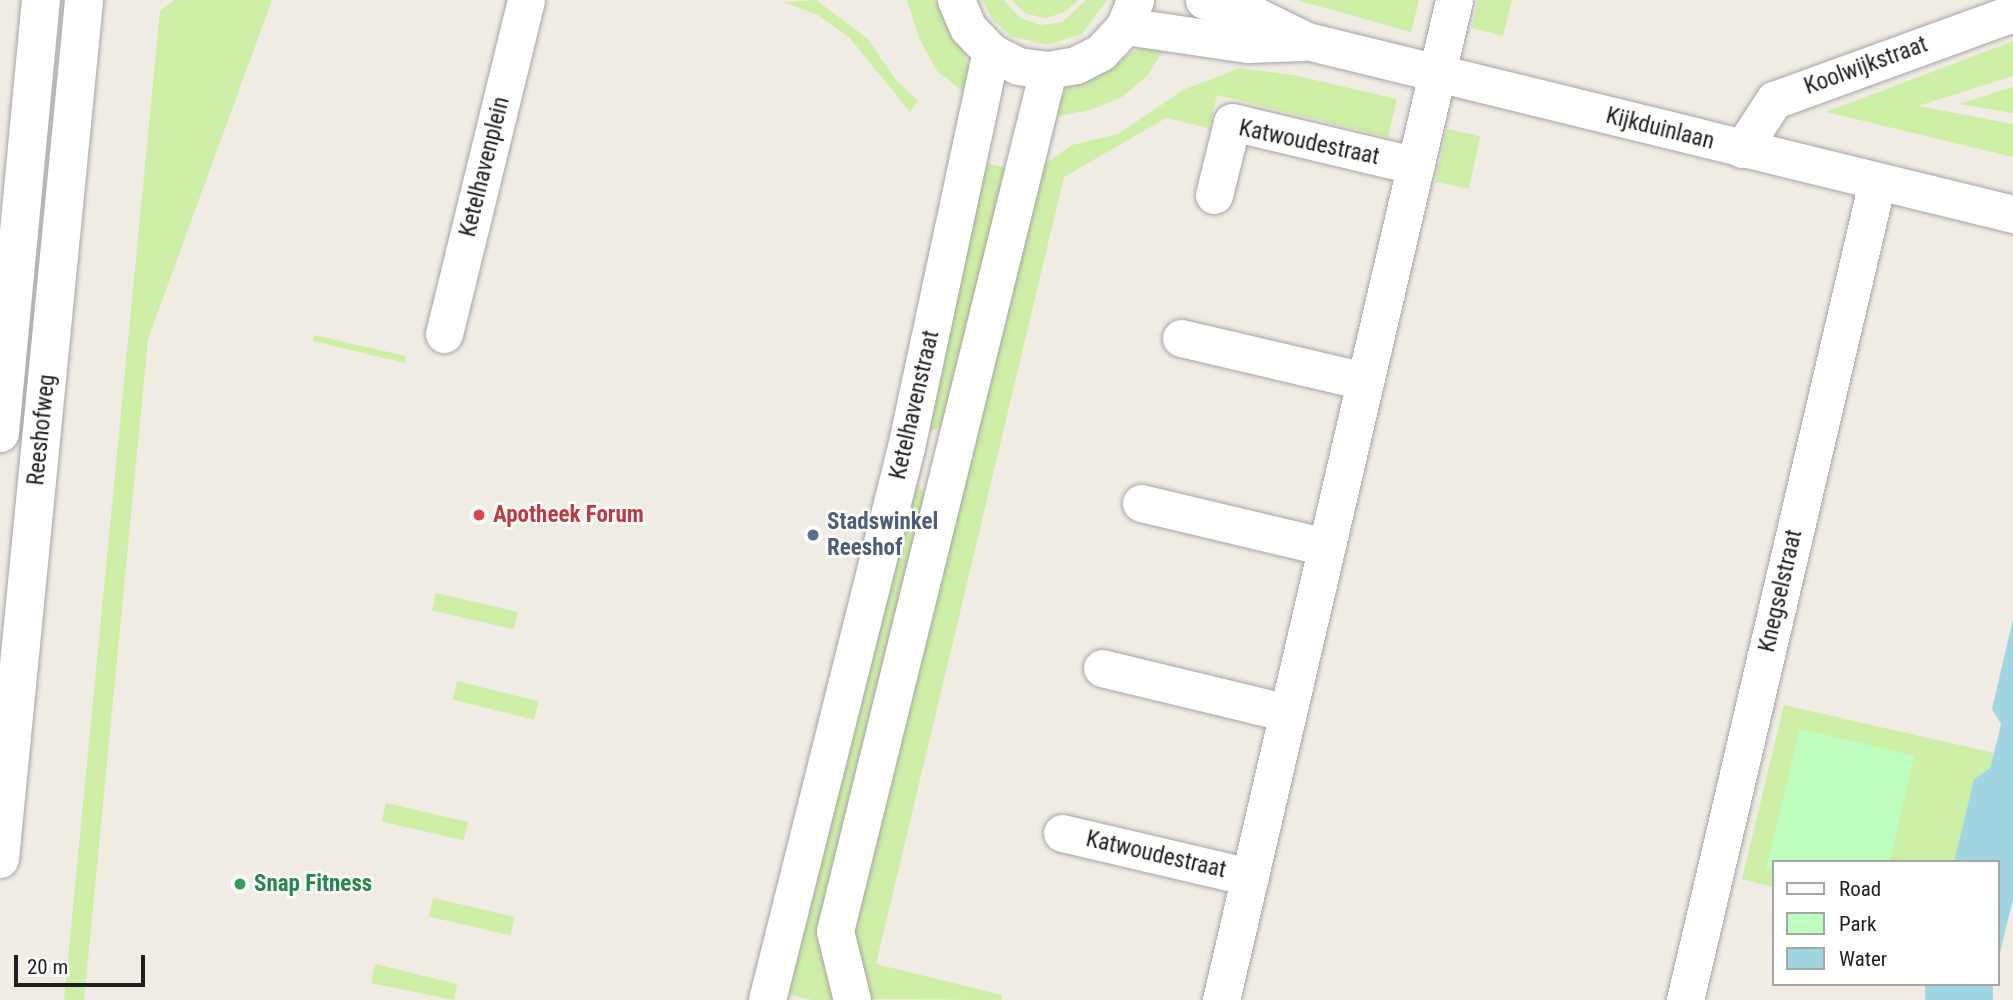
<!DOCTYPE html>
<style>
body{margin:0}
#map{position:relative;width:2013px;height:1000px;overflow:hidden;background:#f0ebe3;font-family:"Roboto Condensed",sans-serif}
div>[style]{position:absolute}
.grass>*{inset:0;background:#cdeea5;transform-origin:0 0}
.park>*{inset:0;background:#bcfebe}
.water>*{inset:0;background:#a0d6e1;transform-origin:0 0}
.roads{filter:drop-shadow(0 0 2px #a5a5a5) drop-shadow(0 0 2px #a5a5a5)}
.minor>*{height:37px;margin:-18.5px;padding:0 18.5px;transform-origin:18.5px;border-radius:18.5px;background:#fff}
.tertiary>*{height:38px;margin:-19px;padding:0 19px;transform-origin:19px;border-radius:19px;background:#fff}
.dots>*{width:19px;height:19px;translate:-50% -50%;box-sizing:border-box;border:4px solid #fff;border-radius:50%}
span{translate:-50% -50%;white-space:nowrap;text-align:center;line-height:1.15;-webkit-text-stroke:5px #fff;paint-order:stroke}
.street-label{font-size:23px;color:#1e1e1e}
.health-label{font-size:23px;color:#be3a42;font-weight:700}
.left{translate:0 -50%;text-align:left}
.service-label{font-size:23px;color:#4e5e75;font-weight:700}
.leisure-label{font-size:23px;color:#27864d;font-weight:700}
.legend{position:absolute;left:1772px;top:860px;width:228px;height:126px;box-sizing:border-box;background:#fff;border:2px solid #a5a5a5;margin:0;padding:9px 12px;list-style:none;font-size:21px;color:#1e1e1e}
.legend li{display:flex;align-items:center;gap:14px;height:35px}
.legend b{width:35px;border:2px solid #a5a5a5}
.scale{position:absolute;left:14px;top:955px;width:131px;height:32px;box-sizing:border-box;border:4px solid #1e1e1e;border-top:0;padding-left:9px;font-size:21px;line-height:24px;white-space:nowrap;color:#1e1e1e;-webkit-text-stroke:5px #fff;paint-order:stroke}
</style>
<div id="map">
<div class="grass">
<div style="clip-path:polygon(174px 0,272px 0,148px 339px,84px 1000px,64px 1000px,160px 11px)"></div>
<div style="clip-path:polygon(816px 0,868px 39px,896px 80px,918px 101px,910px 112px,849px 37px,818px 15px,783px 2px)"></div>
<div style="clip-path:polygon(907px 0,935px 0,961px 47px,970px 71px,969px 96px,937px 71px,919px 38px)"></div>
<div style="clip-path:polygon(982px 0,1004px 0,1020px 18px,1041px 25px,1062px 22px,1086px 0,1107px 0,1082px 34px,1047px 45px,1010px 36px,992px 19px)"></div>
<div style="clip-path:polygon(1011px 0,1078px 0,1065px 12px,1046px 18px,1027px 14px)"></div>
<div style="clip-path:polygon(1296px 0,1419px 0,1411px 32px)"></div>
<div style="clip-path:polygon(1478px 0,1512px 0,1503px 36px,1472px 28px)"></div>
<div style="clip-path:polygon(2013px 41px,2013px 76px,1918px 106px,2013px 124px,2013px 157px,1826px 112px)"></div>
<div style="clip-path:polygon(1167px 45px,1147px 76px,1122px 97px,1090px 110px,1049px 118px,1065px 90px,1142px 47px)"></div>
<div style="clip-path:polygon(1240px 68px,1293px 75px,1397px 99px,1388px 137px,1217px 95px,1209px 128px,1166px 118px,1064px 177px,876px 964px,1002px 995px,1001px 1000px,867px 999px,851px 934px,1037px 160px,1046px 163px,1072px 145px,1118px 134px,1185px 89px)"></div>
<div style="clip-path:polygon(2013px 87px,2013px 113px,1959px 104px)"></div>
<div style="left:1447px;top:129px;width:34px;height:54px;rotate:12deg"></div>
<div style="clip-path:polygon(981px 162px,1007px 168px,943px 425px,934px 430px,925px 428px)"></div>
<div style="clip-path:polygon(314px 335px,406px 356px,405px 363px,313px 341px)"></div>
<div style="clip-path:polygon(914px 484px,925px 494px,822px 954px,833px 1000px,812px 1000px,783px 993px)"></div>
<div style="left:436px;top:593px;width:84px;height:18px;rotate:13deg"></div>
<div style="left:457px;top:681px;width:84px;height:19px;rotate:14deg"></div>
<div style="clip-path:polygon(1784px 705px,1994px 753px,1990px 768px,1974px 780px,1954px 862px,1889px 862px,1914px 756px,1800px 729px,1767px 869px,1773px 870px,1773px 887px,1742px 879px)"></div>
<div style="left:386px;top:803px;width:84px;height:19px;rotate:13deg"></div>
<div style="left:433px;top:898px;width:84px;height:19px;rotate:13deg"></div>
<div style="clip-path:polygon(375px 964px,457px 984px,454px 1000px,371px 983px)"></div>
</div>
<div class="park">
<div style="clip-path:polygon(1800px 729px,1914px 756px,1889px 862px,1773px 862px,1773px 870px,1766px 869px)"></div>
</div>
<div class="water">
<div style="clip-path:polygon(2013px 619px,2013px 899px,1997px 965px,1997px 862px,1954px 862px,1974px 779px,1990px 768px,1998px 737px,2001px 724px,1992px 709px)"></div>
<div style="left:1925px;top:984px;width:68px;height:16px"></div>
</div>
<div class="roads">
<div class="minor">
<div style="left:956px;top:0;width:30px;rotate:67deg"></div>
<div style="left:968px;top:28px;width:33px;rotate:46deg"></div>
<div style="left:991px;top:52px;width:30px;rotate:27deg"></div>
<div style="left:1018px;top:66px;width:30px;rotate:8deg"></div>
<div style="left:1048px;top:70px;width:28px;rotate:-10deg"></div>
<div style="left:1076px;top:65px;width:28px;rotate:-27deg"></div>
<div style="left:1101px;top:52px;width:35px;rotate:-47deg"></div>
<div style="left:1125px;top:26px;width:28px;rotate:-69deg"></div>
<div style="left:1204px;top:0;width:54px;rotate:17.1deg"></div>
<div style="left:1256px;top:16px;width:57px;rotate:26.1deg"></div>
<div style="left:1307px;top:41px;width:727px;rotate:13.77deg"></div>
<div style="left:1125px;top:26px;width:123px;rotate:8.4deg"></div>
<div style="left:1247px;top:44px;width:55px;rotate:-2.1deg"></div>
<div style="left:1742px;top:149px;width:59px;rotate:-56.9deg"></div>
<div style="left:1774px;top:100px;width:254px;rotate:-20deg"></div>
<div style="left:1214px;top:195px;width:75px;rotate:-76.1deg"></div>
<div style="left:1232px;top:122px;width:189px;rotate:13.4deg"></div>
<div style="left:444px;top:334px;width:344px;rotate:-76.2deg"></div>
<div style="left:1181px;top:338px;width:189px;rotate:13.2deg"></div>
<div style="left:1141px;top:503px;width:190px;rotate:13.4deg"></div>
<div style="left:1102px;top:668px;width:191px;rotate:13.6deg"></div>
<div style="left:1062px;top:833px;width:193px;rotate:13.2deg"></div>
<div style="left:767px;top:1000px;width:570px;rotate:-75.89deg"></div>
<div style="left:906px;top:447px;width:404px;rotate:-77.9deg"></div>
<div style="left:852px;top:1000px;width:71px;rotate:-103.8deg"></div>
<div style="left:835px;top:931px;width:887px;rotate:-76.1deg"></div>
<div style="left:1221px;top:1000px;width:1027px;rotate:-76.88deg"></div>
<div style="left:1685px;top:1000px;width:840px;rotate:-76.79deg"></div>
</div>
<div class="tertiary">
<div style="left:0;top:433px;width:435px;rotate:-84.6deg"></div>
<div style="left:0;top:859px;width:863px;rotate:-84.41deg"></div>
</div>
</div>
<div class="dots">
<div style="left:479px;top:515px;background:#e0444e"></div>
<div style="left:813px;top:535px;background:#5c6f8a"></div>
<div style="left:240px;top:884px;background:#2e9e5b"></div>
</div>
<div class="street-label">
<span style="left:1866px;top:66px;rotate:-20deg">Koolwijkstraat</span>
<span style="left:1660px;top:129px;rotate:14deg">Kijkduinlaan</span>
<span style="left:1309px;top:143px;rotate:12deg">Katwoudestraat</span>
<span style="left:485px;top:167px;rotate:-76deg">Ketelhavenplein</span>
<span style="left:915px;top:405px;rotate:-77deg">Ketelhavenstraat</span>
<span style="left:42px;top:430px;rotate:-84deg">Reeshofweg</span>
<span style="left:1781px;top:591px;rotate:-77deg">Knegselstraat</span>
<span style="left:1156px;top:855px;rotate:13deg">Katwoudestraat</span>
</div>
<div class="health-label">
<span class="left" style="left:493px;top:515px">Apotheek Forum</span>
</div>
<div class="service-label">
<span class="left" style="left:827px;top:535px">Stadswinkel<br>Reeshof</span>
</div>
<div class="leisure-label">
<span class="left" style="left:254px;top:884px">Snap Fitness</span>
</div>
<ul class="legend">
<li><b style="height:9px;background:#fff"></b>Road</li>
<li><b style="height:19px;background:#bcfebe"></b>Park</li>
<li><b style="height:19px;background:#a0d6e1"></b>Water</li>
</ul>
<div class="scale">20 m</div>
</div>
